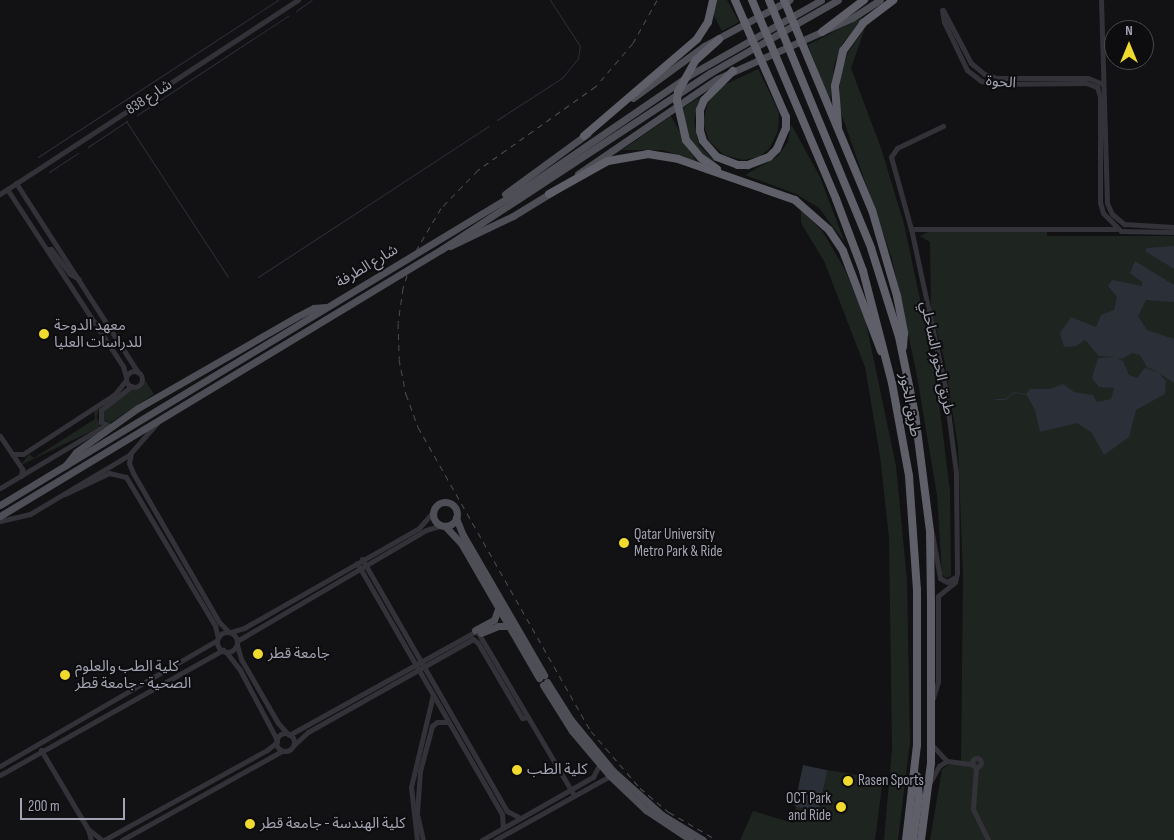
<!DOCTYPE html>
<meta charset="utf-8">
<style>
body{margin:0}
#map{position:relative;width:1174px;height:840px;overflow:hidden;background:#121113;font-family:"Sofia Sans Condensed","Noto Sans Arabic",sans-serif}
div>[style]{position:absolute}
.green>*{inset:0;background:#1e2520}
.water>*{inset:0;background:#2a2f38;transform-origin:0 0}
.stream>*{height:1px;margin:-0.5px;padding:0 0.5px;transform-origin:0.5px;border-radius:0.5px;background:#2a2f38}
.minor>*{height:5px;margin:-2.5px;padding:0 2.5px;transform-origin:2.5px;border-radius:2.5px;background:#333238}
.minor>.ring{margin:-2.5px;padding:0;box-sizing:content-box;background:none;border:5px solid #333238;border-radius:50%}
.major>*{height:7px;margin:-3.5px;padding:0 3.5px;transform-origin:3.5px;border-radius:3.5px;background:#4e4e57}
.major>.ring{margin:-3.5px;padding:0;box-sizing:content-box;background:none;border:7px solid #4e4e57;border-radius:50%}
.highway>*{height:8px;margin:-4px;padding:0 4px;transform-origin:4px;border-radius:4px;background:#5e5f69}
.rail>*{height:1px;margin-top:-0.5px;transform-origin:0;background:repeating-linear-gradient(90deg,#4b4b53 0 6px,transparent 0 11px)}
.dots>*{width:14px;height:14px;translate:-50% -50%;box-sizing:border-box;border:2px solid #0d0c0e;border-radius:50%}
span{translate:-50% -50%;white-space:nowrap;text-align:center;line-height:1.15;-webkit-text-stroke:4px #0d0c0e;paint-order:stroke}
.street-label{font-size:15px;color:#a3a4b3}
.poi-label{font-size:15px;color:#a3a4b3}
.left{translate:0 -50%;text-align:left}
.right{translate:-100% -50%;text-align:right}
.north{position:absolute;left:1104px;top:20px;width:50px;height:50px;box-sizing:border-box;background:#0d0c0e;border:1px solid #494950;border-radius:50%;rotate:0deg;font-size:14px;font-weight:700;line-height:20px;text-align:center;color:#a3a4b3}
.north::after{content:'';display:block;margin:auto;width:18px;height:22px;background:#efda2d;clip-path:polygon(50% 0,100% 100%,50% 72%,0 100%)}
.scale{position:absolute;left:20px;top:798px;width:105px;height:22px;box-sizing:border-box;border:2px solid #a3a4b3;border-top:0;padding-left:6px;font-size:15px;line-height:18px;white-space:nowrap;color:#a3a4b3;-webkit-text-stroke:4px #0d0c0e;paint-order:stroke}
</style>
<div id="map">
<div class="green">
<div style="clip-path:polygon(715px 0,727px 0,739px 22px,722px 31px,713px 14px)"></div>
<div style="clip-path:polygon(863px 17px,843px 43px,834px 65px,830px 104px,808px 45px)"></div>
<div style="clip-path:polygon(865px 28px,851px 68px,882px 151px,904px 224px,935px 370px,950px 491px,951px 576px,946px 578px,942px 574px,937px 495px,916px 371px,892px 259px,840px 110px,840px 75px,847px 54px)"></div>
<div style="clip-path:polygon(758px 69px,779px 112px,778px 131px,769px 149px,759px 157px,743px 160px,724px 155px,709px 141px,703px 122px,708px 102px,720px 87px)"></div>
<div style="clip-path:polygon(700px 97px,694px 122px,699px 145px,720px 167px,706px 158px,691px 141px,685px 127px,683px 108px)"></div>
<div style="clip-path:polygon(671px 116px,696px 161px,663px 150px,622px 150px)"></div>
<div style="clip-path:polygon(791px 124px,820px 177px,845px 243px,819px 208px,796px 194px,745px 175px,778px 156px,788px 142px)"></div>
<div style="clip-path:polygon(801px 210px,823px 232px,845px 270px,865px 318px,896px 466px,907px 580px,910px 742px,898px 840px,884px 840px,892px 749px,889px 538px,880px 456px,865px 367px,824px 261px,801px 223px)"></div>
<div style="clip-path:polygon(932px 230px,1047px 231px,1047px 236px,1174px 236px,1174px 840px,930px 840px,942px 769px,950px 764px,961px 764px,963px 576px,958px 447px,944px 358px,931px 311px,930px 242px,920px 236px)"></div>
<div style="clip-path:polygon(145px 380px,154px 394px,110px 423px,102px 419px,102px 414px,109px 407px,129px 390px,142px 388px)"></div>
<div style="clip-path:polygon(106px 403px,99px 408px,97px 417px,100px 427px,21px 465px,29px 454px,34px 458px,95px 419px,94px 410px)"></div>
<div style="clip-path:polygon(827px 770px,883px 779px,875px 840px,740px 840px,753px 811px,793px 823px,796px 806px,820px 810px)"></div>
</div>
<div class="water">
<div style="clip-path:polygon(1174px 246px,1174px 269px,1145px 251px,1147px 248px)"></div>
<div style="clip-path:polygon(evenodd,1135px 261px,1174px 285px,1174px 302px,1146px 300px,1138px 316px,1147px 330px,1174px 339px,1174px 383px,1159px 373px,1166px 381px,1165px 394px,1136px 410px,1129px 437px,1104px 455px,1092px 433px,1077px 423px,1040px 432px,1035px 410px,1026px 394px,1030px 389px,1050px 389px,1063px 384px,1074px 392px,1093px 395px,1097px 402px,1111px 399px,1114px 388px,1099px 387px,1092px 378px,1098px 358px,1115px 357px,1099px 356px,1085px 340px,1076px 346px,1064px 347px,1060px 333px,1071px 317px,1096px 327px,1101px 315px,1114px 310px,1117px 297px,1108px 286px,1112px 280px,1142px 286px,1142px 282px,1130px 273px,1135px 261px,1132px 353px,1140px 355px,1147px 367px,1158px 372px,1145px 368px,1137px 378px,1129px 375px,1123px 361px,1117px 358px,1122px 359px,1132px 353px)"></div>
<div style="left:803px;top:765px;width:25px;height:42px;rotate:12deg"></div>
</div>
<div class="stream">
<div style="left:296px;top:11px;width:19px;rotate:-35deg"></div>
<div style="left:137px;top:115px;width:181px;rotate:-33.3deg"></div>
<div style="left:497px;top:120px;width:77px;rotate:-32.9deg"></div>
<div style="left:562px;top:78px;width:26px;rotate:-51deg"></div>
<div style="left:578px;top:58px;width:12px;rotate:-81deg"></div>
<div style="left:580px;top:46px;width:55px;rotate:-123.1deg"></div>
<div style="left:126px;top:121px;width:186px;rotate:56.8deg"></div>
<div style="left:88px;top:147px;width:47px;rotate:-33.7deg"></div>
<div style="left:38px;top:157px;width:287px;rotate:-33.2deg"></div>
<div style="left:49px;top:172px;width:35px;rotate:-33deg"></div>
<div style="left:258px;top:277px;width:276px;rotate:-33.2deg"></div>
<div style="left:995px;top:399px;width:10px"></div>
<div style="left:1005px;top:399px;width:11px;rotate:-38deg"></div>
<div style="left:1014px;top:392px;width:12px;rotate:9deg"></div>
</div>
<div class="minor">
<div style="left:1101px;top:0;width:203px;rotate:88.3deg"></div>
<div style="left:1107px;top:203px;width:12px;rotate:66deg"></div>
<div style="left:1112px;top:214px;width:16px;rotate:40deg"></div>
<div style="left:1124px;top:224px;width:50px;rotate:3.4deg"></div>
<div style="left:942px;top:10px;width:12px;rotate:81deg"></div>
<div style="left:944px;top:22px;width:53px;rotate:64.4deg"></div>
<div style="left:967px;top:70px;width:18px;rotate:38deg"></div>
<div style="left:981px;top:81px;width:17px;rotate:10deg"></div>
<div style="left:998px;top:84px;width:88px;rotate:-0.7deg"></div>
<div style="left:1086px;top:83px;width:12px;rotate:20deg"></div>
<div style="left:1097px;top:87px;width:10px;rotate:73deg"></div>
<div style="left:1100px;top:97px;width:105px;rotate:90deg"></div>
<div style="left:1100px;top:202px;width:11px;rotate:75deg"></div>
<div style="left:1103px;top:213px;width:25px;rotate:45deg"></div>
<div style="left:1121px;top:231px;width:53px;rotate:1.1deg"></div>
<div style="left:943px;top:10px;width:60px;rotate:62.2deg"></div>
<div style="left:971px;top:63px;width:17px;rotate:40deg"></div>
<div style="left:984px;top:74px;width:14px;rotate:17deg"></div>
<div style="left:997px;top:78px;width:91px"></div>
<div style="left:1088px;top:78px;width:16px;rotate:22deg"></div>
<div style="left:16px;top:183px;width:225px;rotate:57.2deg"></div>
<div style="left:7px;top:189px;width:212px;rotate:56.8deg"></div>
<div style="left:123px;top:366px;width:11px;rotate:75deg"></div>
<div style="left:0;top:194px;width:356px;rotate:-33.1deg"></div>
<div style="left:911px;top:229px;width:205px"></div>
<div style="left:47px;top:249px;width:4px"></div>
<div style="left:51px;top:249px;width:31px;rotate:53deg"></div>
<div style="left:70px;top:274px;width:10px;rotate:29deg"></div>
<div class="ring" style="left:126px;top:371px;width:11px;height:11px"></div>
<div style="left:108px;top:425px;width:8px;rotate:-157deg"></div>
<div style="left:101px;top:422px;width:12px;rotate:-90deg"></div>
<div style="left:101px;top:410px;width:39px;rotate:-38deg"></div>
<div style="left:0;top:436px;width:40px;rotate:56deg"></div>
<div style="left:22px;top:469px;width:7px;rotate:98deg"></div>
<div style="left:12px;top:454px;width:11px"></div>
<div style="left:23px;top:454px;width:108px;rotate:-33deg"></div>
<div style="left:114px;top:395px;width:19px;rotate:-51deg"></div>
<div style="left:131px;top:454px;width:9px;rotate:103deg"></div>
<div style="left:129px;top:463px;width:11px;rotate:68deg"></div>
<div style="left:133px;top:473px;width:172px;rotate:60deg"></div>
<div style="left:219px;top:622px;width:14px;rotate:45deg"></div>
<div style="left:0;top:488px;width:123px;rotate:-30.7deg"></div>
<div style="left:65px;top:494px;width:49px;rotate:-25.5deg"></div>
<div style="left:109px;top:473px;width:17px;rotate:13deg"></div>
<div style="left:126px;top:477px;width:174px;rotate:59.1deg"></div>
<div style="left:215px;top:626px;width:12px;rotate:76deg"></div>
<div style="left:0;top:521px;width:31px;rotate:-13deg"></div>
<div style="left:30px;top:514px;width:115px;rotate:-30.8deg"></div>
<div style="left:129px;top:455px;width:43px;rotate:-48.8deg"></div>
<div style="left:932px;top:533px;width:46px;rotate:79.9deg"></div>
<div style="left:940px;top:578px;width:8px;rotate:30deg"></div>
<div style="left:947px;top:582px;width:8px;rotate:-30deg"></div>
<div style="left:362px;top:559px;width:291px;rotate:60.1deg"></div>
<div style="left:507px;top:811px;width:15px;rotate:28deg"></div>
<div style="left:357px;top:563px;width:290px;rotate:60deg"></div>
<div style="left:502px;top:814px;width:14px;rotate:86deg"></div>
<div style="left:231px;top:632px;width:14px;rotate:-17deg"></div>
<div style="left:244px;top:628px;width:202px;rotate:-29.7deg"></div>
<div style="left:419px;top:528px;width:21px;rotate:-49deg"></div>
<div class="ring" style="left:217px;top:632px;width:15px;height:15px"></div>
<div style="left:237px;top:641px;width:219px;rotate:-30.4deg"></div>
<div style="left:426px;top:530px;width:17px;rotate:-17deg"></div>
<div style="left:237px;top:645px;width:15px;rotate:74deg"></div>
<div style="left:241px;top:659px;width:74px;rotate:60deg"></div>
<div style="left:278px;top:723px;width:15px;rotate:48deg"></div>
<div style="left:226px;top:652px;width:23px;rotate:52deg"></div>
<div style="left:240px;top:670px;width:79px;rotate:62.1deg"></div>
<div style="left:933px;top:698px;width:17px;rotate:-73deg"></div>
<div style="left:938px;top:682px;width:86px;rotate:-90deg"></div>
<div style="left:938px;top:596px;width:22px;rotate:-39deg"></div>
<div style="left:955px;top:582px;width:9px;rotate:-77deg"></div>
<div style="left:957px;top:573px;width:100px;rotate:-90.6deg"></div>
<div style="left:956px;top:473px;width:87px;rotate:-97.3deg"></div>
<div style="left:945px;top:387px;width:162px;rotate:-102.1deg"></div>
<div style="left:911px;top:229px;width:75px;rotate:-105.5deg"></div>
<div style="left:891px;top:157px;width:11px;rotate:-56deg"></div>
<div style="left:897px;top:148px;width:51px;rotate:-25.6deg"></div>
<div class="ring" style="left:276px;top:733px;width:13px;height:13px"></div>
<div style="left:289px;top:735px;width:215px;rotate:-29deg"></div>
<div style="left:477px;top:631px;width:191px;rotate:59.4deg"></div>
<div style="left:294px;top:745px;width:19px;rotate:-43deg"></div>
<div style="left:308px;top:732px;width:189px;rotate:-29.4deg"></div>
<div style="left:473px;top:639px;width:6px;rotate:39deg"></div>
<div style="left:478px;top:643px;width:87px;rotate:59.6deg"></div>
<div style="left:522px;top:718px;width:6px;rotate:-9deg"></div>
<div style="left:932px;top:745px;width:22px;rotate:47deg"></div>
<div style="left:41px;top:750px;width:92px;rotate:59.3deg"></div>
<div style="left:88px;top:829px;width:16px;rotate:38deg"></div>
<div class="ring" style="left:972.5px;top:758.5px;width:4px;height:4px"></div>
<div style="left:0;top:766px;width:251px;rotate:-30.1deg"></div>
<div style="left:976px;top:768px;width:41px;rotate:94.2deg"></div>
<div style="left:973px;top:809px;width:34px;rotate:64deg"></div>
<div style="left:0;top:775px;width:256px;rotate:-29.3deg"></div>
<div style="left:929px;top:784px;width:21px;rotate:-61deg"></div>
<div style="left:939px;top:766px;width:9px;rotate:-32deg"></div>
<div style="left:947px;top:761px;width:26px;rotate:7deg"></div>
<div style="left:88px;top:829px;width:11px;rotate:75deg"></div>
<div style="left:104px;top:840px;width:186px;rotate:-28.9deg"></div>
<div style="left:267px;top:750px;width:13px;rotate:-39deg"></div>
<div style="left:122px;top:840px;width:183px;rotate:-29.1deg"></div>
<div style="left:417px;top:840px;width:53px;rotate:-96.5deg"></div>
<div style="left:411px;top:787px;width:95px;rotate:-76.6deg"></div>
<div style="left:423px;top:840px;width:28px;rotate:-103deg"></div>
<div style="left:417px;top:813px;width:42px;rotate:-85.9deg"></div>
<div style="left:420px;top:771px;width:47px;rotate:-75.1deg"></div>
<div style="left:432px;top:726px;width:6px;rotate:-39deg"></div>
<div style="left:437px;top:722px;width:12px"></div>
<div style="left:482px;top:840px;width:128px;rotate:-29.6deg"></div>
<div style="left:593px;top:777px;width:13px;rotate:-63deg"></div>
<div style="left:495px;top:840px;width:132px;rotate:-29.1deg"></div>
</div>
<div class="major">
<div style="left:633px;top:98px;width:88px;rotate:-36.2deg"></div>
<div style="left:704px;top:46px;width:97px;rotate:-28.4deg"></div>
<div style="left:578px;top:174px;width:168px;rotate:-34.4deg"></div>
<div style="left:717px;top:79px;width:148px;rotate:-24.3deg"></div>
<div style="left:852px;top:18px;width:33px;rotate:-33deg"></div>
<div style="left:505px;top:194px;width:102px;rotate:-36.2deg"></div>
<div style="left:450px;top:246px;width:70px;rotate:-25.5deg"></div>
<div style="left:513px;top:216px;width:46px;rotate:-31.6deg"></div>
<div style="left:66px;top:465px;width:16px;rotate:-52deg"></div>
<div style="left:76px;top:452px;width:76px;rotate:-35.4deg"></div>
<div style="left:138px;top:408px;width:182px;rotate:-29.9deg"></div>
<div style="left:296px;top:317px;width:20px;rotate:-27deg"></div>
<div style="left:314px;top:308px;width:11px;rotate:-5deg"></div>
<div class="ring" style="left:433px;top:502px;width:17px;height:17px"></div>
<div style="left:0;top:505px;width:615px;rotate:-31.16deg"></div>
<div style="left:526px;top:187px;width:196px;rotate:-34.4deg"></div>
<div style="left:688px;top:76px;width:153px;rotate:-29.7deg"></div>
<div style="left:0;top:516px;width:516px;rotate:-31.14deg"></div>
<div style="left:442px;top:249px;width:321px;rotate:-33.3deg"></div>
<div style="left:710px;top:73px;width:147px;rotate:-29.7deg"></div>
<div style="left:456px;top:518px;width:18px;rotate:68deg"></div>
<div style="left:463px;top:535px;width:162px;rotate:59.9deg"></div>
<div style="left:445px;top:526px;width:23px;rotate:47deg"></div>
<div style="left:461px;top:543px;width:156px;rotate:60deg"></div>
<div style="left:475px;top:630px;width:21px;rotate:-28deg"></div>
<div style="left:494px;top:620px;width:12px;rotate:-70deg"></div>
<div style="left:481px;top:633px;width:18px;rotate:-22deg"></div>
<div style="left:498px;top:626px;width:10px"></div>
<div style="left:547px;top:682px;width:45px;rotate:57.7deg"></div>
<div style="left:571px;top:720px;width:65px;rotate:50.6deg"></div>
<div style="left:612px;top:770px;width:67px;rotate:42deg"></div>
<div style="left:662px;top:815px;width:48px;rotate:31.4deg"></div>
<div style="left:543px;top:685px;width:54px;rotate:57.8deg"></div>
<div style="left:572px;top:731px;width:59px;rotate:49.8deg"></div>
<div style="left:610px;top:776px;width:50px;rotate:43.4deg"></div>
<div style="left:646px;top:810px;width:54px;rotate:33.7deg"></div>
</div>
<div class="highway">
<div style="left:752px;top:0;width:216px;rotate:67.1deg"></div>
<div style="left:836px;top:199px;width:77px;rotate:69.4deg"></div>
<div style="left:863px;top:271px;width:116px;rotate:75.5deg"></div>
<div style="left:892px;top:383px;width:95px;rotate:79.6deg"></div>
<div style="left:909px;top:476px;width:114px;rotate:86deg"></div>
<div style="left:917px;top:590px;width:155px;rotate:90deg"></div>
<div style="left:917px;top:745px;width:96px;rotate:96.6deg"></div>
<div style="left:769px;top:0;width:268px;rotate:67.6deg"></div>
<div style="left:871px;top:248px;width:93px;rotate:72.5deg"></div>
<div style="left:899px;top:337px;width:79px;rotate:78.3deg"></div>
<div style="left:915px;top:414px;width:118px;rotate:82.7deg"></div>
<div style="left:930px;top:531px;width:73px;rotate:89.2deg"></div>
<div style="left:931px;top:604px;width:159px;rotate:90deg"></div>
<div style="left:931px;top:763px;width:78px;rotate:97.4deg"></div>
<div style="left:784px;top:0;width:228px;rotate:67.3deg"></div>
<div style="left:872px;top:210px;width:90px;rotate:73.8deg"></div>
<div style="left:897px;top:296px;width:38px;rotate:79deg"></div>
<div style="left:904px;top:333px;width:14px;rotate:94deg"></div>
<div style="left:822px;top:32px;width:53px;rotate:-37.3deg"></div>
<div style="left:733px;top:71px;width:41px;rotate:135deg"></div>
<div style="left:704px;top:100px;width:11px;rotate:112deg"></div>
<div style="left:700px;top:110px;width:21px;rotate:90deg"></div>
<div style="left:700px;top:131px;width:10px;rotate:73deg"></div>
<div style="left:703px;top:141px;width:21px;rotate:49deg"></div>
<div style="left:717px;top:157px;width:22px;rotate:21deg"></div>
<div style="left:738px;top:165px;width:10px"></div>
<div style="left:748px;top:165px;width:22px;rotate:-21deg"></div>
<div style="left:769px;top:157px;width:11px;rotate:-45deg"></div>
<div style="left:777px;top:149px;width:23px;rotate:-67deg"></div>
<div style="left:786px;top:128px;width:11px;rotate:-90deg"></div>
<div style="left:786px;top:117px;width:128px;rotate:-113.6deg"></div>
<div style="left:838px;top:126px;width:40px;rotate:-94.3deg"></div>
<div style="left:835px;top:86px;width:36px;rotate:-77deg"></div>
<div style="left:843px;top:51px;width:34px;rotate:-54deg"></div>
<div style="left:863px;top:23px;width:38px;rotate:-37deg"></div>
<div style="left:584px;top:136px;width:149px;rotate:-40.6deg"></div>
<div style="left:697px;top:39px;width:20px;rotate:-57deg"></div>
<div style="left:708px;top:22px;width:23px;rotate:-77deg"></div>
<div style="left:717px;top:169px;width:19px;rotate:-145deg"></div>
<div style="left:701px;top:158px;width:23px;rotate:-130deg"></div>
<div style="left:686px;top:140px;width:40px;rotate:-103deg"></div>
<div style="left:677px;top:101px;width:9px;rotate:-84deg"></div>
<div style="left:678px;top:92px;width:37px;rotate:-61deg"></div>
<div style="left:696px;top:60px;width:31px;rotate:-42deg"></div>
<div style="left:549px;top:194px;width:68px;rotate:-29.2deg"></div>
<div style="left:608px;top:161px;width:41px;rotate:-9.9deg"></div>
<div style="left:648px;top:154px;width:30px;rotate:9deg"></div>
<div style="left:678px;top:159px;width:124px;rotate:19.3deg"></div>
<div style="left:795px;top:200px;width:45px;rotate:41.4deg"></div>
<div style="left:829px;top:230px;width:25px;rotate:56deg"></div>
<div style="left:843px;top:251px;width:107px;rotate:69.2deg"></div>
<div style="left:913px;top:840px;width:44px;rotate:-82.2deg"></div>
<div style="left:919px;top:796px;width:20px;rotate:-96deg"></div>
</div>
<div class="rail">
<div style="left:657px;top:0;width:49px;rotate:119.2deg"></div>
<div style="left:633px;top:43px;width:57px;rotate:130.7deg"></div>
<div style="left:596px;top:86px;width:145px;rotate:144.6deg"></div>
<div style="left:478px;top:170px;width:53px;rotate:134.2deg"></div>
<div style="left:441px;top:208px;width:53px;rotate:120.4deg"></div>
<div style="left:414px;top:254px;width:36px;rotate:108deg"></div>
<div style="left:403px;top:288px;width:35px;rotate:98deg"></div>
<div style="left:398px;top:323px;width:36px;rotate:88deg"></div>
<div style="left:399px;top:359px;width:36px;rotate:79deg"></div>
<div style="left:406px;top:394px;width:35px;rotate:70deg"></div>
<div style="left:418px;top:427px;width:350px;rotate:60.4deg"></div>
<div style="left:591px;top:731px;width:75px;rotate:49.3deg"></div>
<div style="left:640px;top:788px;width:38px;rotate:40deg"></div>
<div style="left:669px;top:812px;width:56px;rotate:30.3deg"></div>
</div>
<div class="dots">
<div style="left:44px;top:334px;background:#efda2d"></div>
<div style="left:624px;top:543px;background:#efda2d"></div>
<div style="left:258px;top:654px;background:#efda2d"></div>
<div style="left:65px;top:675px;background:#efda2d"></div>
<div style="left:517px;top:770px;background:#efda2d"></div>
<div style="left:848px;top:781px;background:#efda2d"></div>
<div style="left:841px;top:807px;background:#efda2d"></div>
<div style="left:250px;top:824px;background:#efda2d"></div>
</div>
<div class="street-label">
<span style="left:1001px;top:82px;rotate:5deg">الحوة</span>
<span style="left:149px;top:97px;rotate:-33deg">شارع 838</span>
<span style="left:367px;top:266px;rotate:-31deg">شارع الطرفة</span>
<span style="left:937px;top:358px;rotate:78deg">طريق الخور الساحلي</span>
<span style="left:910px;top:405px;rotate:80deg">طريق الخور</span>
</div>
<div class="poi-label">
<span class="left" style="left:54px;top:334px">معهد الدوحة<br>للدراسات العليا</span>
<span class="left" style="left:634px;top:543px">Qatar University<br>Metro Park &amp; Ride</span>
<span class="left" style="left:268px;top:654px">جامعة قطر</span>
<span class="left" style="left:75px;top:675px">كلية الطب والعلوم<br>الصحية - جامعة قطر</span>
<span class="left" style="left:527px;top:770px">كلية الطب</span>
<span class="left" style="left:858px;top:781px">Rasen Sports</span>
<span class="right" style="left:831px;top:807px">OCT Park<br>and Ride</span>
<span class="left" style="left:260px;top:824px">كلية الهندسة - جامعة قطر</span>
</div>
<div class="north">N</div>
<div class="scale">200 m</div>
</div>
